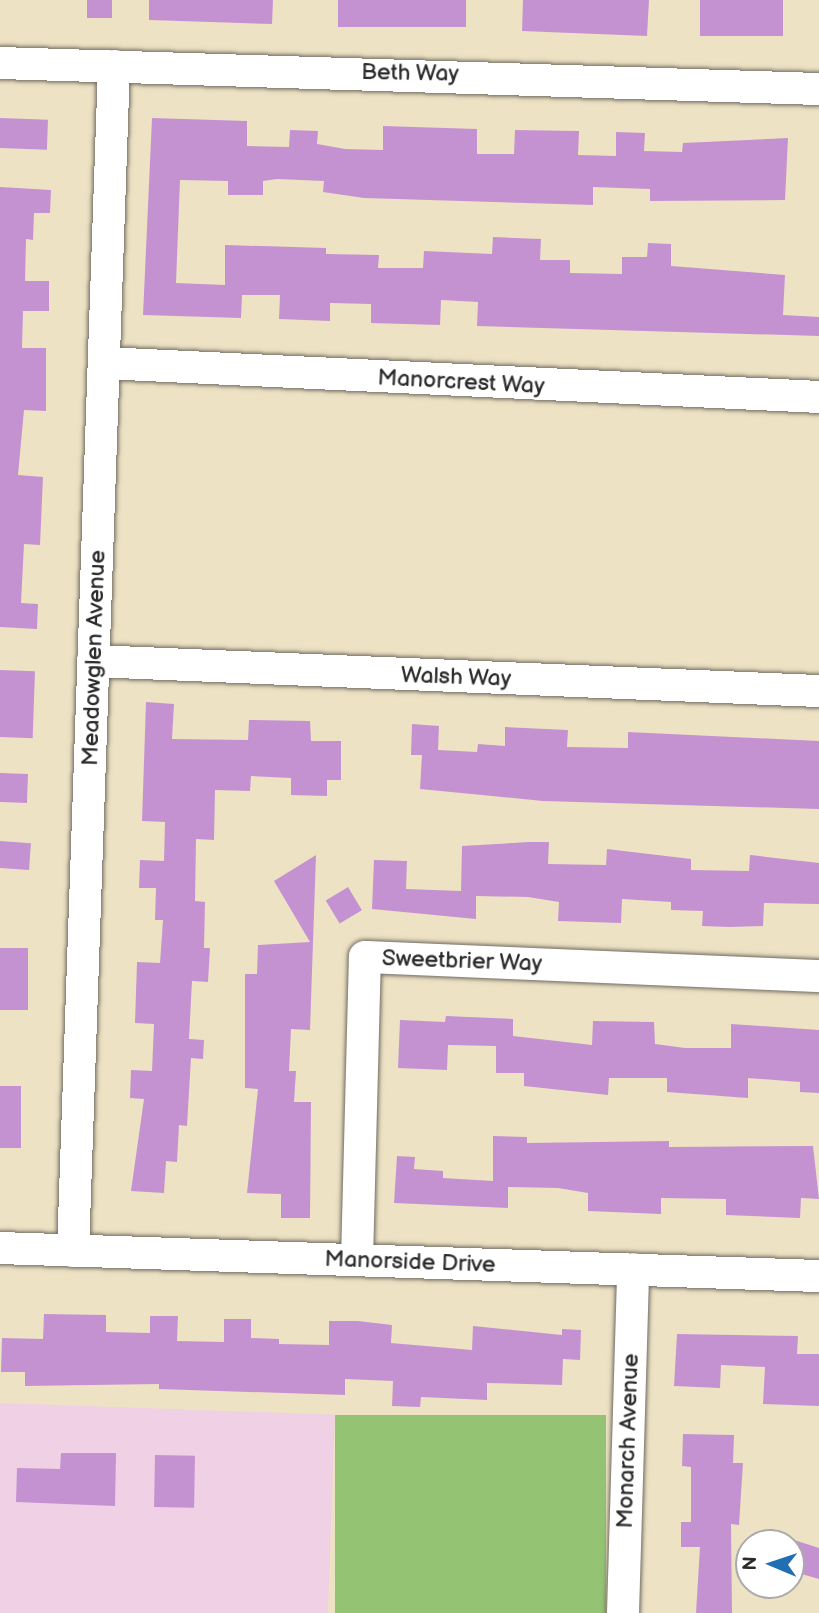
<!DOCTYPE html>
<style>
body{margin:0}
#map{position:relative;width:819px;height:1613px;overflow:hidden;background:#eee2c4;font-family:"Balsamiq Sans",sans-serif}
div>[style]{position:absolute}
.built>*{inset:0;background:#f0d0e4;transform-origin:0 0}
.green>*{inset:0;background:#94c473;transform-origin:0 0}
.building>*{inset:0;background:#c592d1;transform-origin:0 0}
.roads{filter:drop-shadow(0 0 2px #6f6b61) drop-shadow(0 0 2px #6f6b61)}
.minor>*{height:32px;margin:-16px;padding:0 16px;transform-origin:16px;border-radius:16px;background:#fff}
span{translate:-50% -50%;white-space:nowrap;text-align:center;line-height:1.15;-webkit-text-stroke:5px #fff;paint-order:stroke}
.street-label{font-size:23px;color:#2b2b2b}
.north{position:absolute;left:735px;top:1529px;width:70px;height:70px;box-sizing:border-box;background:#fff;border:2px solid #aaa;border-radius:50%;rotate:272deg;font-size:19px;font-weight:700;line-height:28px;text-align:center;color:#2b2b2b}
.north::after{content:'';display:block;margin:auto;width:24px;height:32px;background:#1f6fb2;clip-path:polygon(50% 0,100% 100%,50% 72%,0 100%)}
</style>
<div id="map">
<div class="built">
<div style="left:0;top:1403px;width:335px;height:210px;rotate:2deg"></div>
</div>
<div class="green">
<div style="left:335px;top:1415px;width:271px;height:198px"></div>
</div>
<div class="building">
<div style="left:87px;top:0;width:25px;height:18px"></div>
<div style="clip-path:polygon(149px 0,273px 0,272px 24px,149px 20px)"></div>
<div style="left:338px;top:0;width:128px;height:27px"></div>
<div style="clip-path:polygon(523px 0,649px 0,647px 36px,522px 31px)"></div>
<div style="left:700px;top:0;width:83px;height:36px"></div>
<div style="left:0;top:118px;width:48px;height:30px;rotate:2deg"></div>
<div style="clip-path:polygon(152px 118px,247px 121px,247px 146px,289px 147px,290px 130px,318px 131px,317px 144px,345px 149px,383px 150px,383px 126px,477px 129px,477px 154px,514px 154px,515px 130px,579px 131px,578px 155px,616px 156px,616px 132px,645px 133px,644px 151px,682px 152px,683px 143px,788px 138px,785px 200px,650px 201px,650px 189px,593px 187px,593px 205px,364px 198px,323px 192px,324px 181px,277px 179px,263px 181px,263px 195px,228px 195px,228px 181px,180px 180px,176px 283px,225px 285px,225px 245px,326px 248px,326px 254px,379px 255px,378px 268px,423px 268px,424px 251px,492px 254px,493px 237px,541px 239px,540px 260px,570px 260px,570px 273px,622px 274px,622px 257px,647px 257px,648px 243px,671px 244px,671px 266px,785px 275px,783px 315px,819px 317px,819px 336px,477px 326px,478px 302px,441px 300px,440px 325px,371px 323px,371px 304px,330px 303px,330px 321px,279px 319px,280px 295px,242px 295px,241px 318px,143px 315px)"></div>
<div style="clip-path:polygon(0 187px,51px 190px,50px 213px,34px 213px,33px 240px,26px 239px,25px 281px,49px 281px,49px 311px,23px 311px,22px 348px,46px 348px,46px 411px,24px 410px,18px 475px,43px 477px,40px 545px,24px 544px,21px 603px,38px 604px,37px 629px,0 627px)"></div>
<div style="left:0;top:670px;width:35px;height:67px;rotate:2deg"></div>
<div style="clip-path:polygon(146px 702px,174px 704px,172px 739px,248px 740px,249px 720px,310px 721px,311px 741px,341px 741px,341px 780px,327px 780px,327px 796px,291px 795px,291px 778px,251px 776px,250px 791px,215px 790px,214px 840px,196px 839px,195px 901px,205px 902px,204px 948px,210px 948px,208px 982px,192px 981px,189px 1039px,204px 1040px,203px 1059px,191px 1058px,187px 1126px,179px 1125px,177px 1162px,166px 1161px,164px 1193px,131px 1191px,144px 1099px,130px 1098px,131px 1070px,152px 1071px,154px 1024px,135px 1023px,137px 962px,160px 963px,163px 920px,155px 920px,156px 888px,139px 888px,140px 860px,164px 861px,165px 822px,142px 821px)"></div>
<div style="clip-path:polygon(412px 724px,439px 726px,438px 750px,477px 752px,478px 744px,505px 746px,505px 727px,568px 730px,567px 747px,628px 748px,628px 732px,819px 741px,819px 809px,543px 801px,420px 789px,422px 755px,411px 755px)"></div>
<div style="left:0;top:773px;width:28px;height:29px;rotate:2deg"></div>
<div style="left:0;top:841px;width:31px;height:27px;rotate:4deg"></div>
<div style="clip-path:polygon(529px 842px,549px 842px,548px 864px,606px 865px,607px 849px,691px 859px,691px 870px,749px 871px,750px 855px,819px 863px,819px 904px,764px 903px,763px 926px,729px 927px,702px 926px,703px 911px,671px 910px,671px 902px,622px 899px,621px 923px,558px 921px,559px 902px,528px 897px,476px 896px,476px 919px,372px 909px,374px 860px,407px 861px,406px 889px,461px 891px,462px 846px)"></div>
<div style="clip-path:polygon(316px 855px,310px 1030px,291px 1029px,289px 1071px,296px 1071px,294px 1102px,311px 1102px,310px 1218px,281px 1218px,281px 1194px,247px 1193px,258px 1089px,245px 1088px,245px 974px,257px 974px,258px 945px,310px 942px,274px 881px)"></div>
<div style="left:348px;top:887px;width:27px;height:26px;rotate:59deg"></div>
<div style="left:0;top:948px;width:28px;height:62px"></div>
<div style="clip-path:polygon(446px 1016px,513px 1019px,513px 1036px,592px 1045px,593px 1021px,654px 1022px,655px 1044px,685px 1048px,731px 1048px,731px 1024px,819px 1030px,819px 1093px,800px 1092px,800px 1082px,748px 1078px,748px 1098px,667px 1092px,667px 1078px,609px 1078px,608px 1095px,524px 1086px,524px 1073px,496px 1073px,496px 1046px,448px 1045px,447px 1070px,398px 1068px,400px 1020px,445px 1022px)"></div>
<div style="left:0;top:1086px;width:21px;height:62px"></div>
<div style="clip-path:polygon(493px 1136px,527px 1137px,527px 1143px,669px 1141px,669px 1147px,813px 1146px,819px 1199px,801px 1198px,800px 1218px,726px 1215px,726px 1199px,661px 1198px,661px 1214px,588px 1211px,588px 1193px,558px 1188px,508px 1187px,508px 1208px,394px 1203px,397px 1156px,415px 1157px,414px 1169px,443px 1171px,443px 1178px,493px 1181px)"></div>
<div style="clip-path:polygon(44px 1314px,106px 1315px,106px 1332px,150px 1333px,150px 1316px,178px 1316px,177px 1341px,224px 1342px,224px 1319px,251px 1319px,251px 1338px,279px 1339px,279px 1344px,329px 1345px,329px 1321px,358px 1321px,392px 1325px,391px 1343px,472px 1350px,473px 1326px,562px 1335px,562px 1329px,581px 1330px,580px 1360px,563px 1359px,562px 1385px,487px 1383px,487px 1400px,421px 1397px,420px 1407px,392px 1406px,393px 1381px,345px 1379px,345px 1395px,159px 1389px,159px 1384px,25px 1386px,25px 1372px,1px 1372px,2px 1338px,43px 1339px)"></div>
<div style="clip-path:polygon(677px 1334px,798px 1336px,797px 1354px,819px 1354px,819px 1406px,763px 1404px,765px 1367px,721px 1365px,720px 1388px,674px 1386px)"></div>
<div style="clip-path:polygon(683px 1434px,734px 1435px,733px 1463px,743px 1463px,739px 1525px,731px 1524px,732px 1613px,696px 1613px,700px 1547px,681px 1547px,681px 1522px,691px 1522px,691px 1467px,682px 1466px)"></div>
<div style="clip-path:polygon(61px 1453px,116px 1453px,115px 1506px,16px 1502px,17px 1468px,60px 1469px)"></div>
<div style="left:155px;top:1455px;width:40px;height:52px;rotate:1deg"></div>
<div style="clip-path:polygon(791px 1539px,819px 1548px,819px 1579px,791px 1571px)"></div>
</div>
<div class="roads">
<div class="minor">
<div style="left:0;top:63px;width:819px;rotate:1.82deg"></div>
<div style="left:104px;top:363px;width:716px;rotate:2.72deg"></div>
<div style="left:93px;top:661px;width:727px;rotate:2.37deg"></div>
<div style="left:0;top:1248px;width:819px;rotate:1.96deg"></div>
<div style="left:73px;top:1251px;width:1186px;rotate:-88.02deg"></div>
<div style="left:357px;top:1260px;width:303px;rotate:-88.5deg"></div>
<div style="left:365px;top:957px;width:454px;rotate:2.4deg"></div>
<div style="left:623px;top:1613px;width:344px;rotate:-88.3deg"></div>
</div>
</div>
<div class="street-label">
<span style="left:410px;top:73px;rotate:1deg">Beth Way</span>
<span style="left:461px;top:382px;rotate:3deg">Manorcrest Way</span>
<span style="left:94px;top:658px;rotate:-88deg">Meadowglen Avenue</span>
<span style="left:456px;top:677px;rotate:2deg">Walsh Way</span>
<span style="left:462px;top:961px;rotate:2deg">Sweetbrier Way</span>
<span style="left:410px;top:1262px;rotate:2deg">Manorside Drive</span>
<span style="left:628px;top:1441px;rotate:-88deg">Monarch Avenue</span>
</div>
<div class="north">N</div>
</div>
